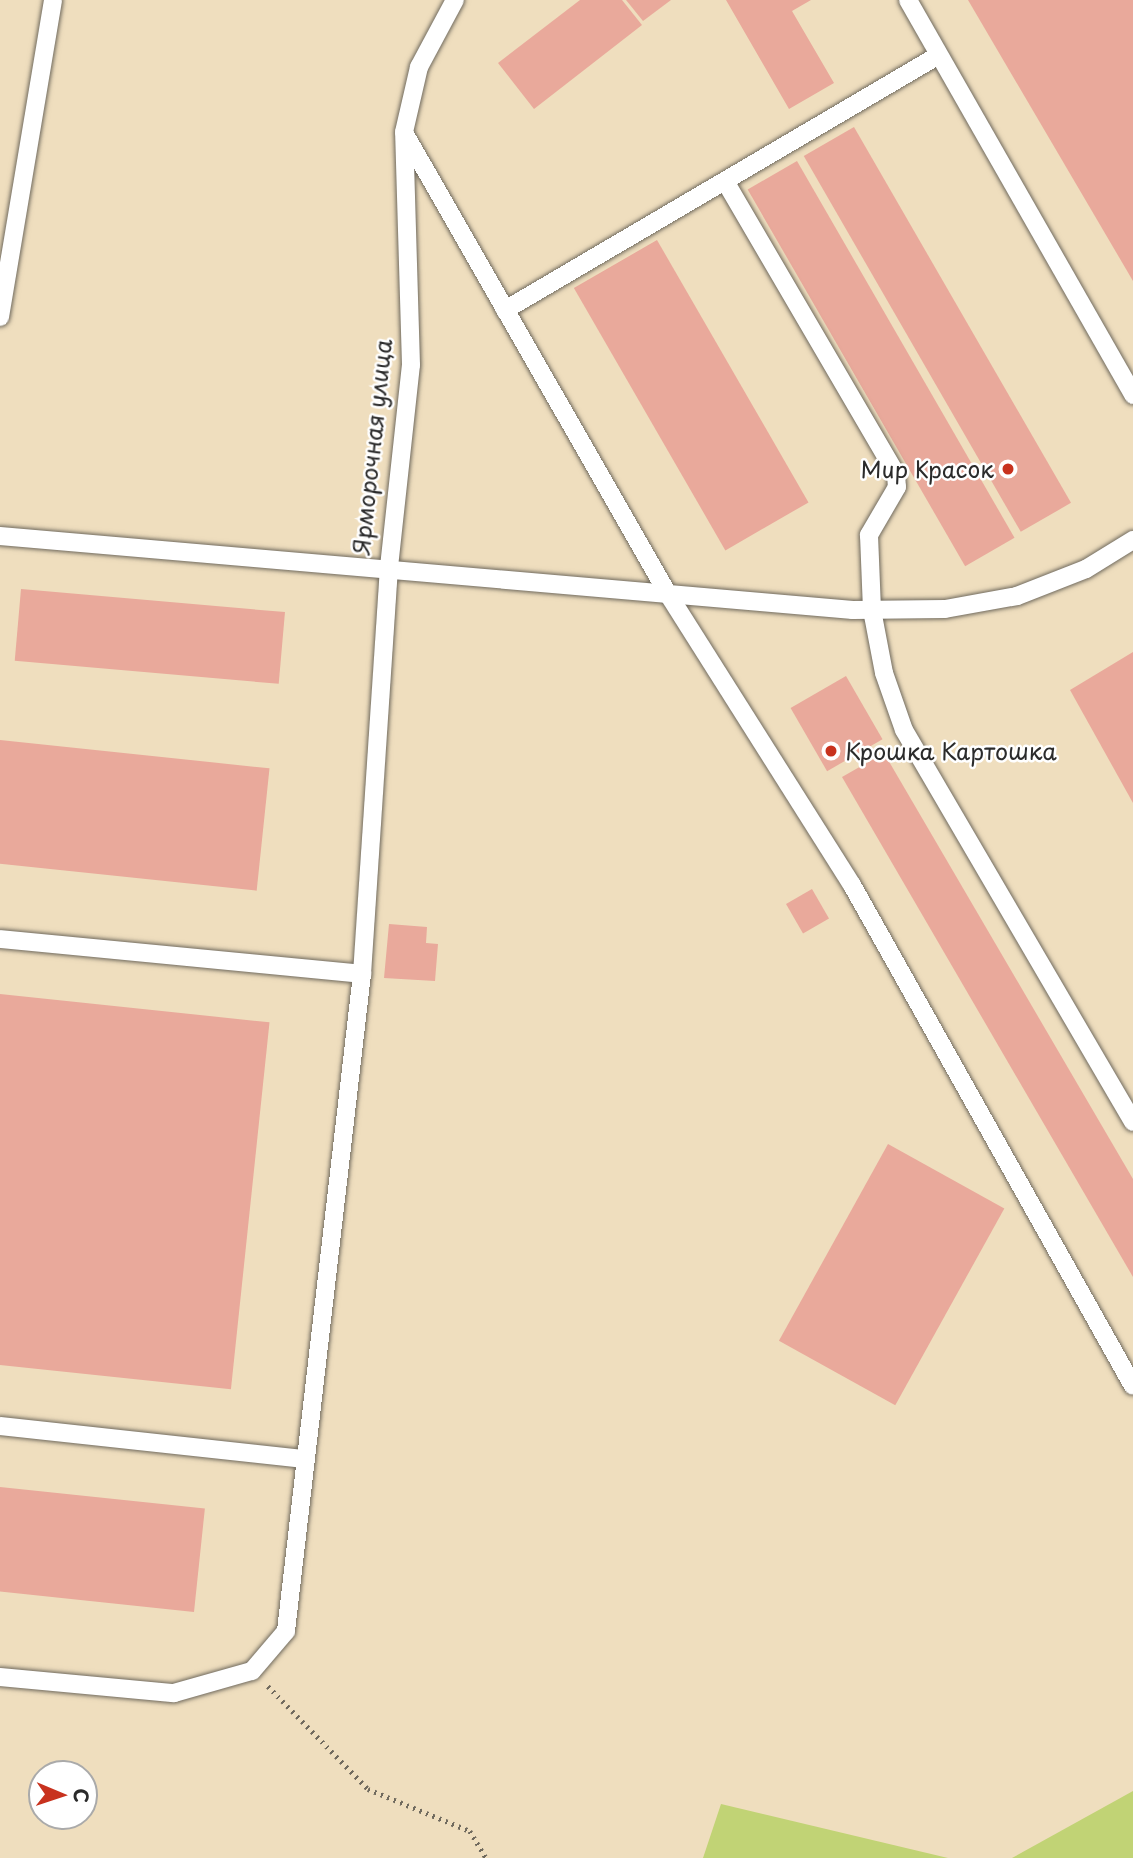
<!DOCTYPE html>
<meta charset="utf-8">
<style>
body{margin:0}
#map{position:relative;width:1133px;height:1858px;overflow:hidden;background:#efdebe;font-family:"Playpen Sans",sans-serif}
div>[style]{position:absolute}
.green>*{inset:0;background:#c1d375}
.building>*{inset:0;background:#e9a99b;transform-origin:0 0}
.path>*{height:4.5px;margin-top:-2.25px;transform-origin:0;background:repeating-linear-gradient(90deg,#706a5e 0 2px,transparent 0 7px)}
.roads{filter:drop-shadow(0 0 2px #706a5e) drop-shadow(0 0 2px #706a5e)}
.service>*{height:18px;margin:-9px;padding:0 9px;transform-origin:9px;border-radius:9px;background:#fff}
.dots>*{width:19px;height:19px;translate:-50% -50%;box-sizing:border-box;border:4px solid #fff;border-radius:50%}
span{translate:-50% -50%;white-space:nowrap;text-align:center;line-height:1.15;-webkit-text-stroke:5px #fff;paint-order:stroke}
.street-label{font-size:23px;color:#2b2b2b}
.poi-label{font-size:23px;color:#2b2b2b}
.right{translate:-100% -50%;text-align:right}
.left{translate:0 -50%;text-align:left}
.north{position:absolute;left:28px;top:1760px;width:70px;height:70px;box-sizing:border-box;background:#fff;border:2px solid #aaa;border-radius:50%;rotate:92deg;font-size:19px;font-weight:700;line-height:28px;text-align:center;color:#2b2b2b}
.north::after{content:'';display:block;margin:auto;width:24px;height:32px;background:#c8321e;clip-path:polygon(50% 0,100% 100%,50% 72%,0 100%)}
</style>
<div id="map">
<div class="green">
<div style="clip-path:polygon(1133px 1791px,1133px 1858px,1012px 1858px)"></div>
<div style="clip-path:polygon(721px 1804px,948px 1858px,703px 1858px)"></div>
</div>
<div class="building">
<div style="clip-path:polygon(580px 0,622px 0,642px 25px,534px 109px,498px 63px)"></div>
<div style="clip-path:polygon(626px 0,671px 0,643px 21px)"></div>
<div style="clip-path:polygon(726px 0,811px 0,792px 11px,834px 83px,789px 109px)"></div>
<div style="clip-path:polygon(968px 0,1133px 0,1133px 281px)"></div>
<div style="left:854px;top:127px;width:434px;height:58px;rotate:60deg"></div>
<div style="left:797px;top:161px;width:435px;height:57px;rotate:60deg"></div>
<div style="left:657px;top:240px;width:303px;height:96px;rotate:60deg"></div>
<div style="left:21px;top:589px;width:265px;height:72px;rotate:5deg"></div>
<div style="clip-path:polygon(1133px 652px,1133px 803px,1070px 690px)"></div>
<div style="left:846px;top:676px;width:73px;height:64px;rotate:60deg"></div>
<div style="left:0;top:740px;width:271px;height:123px;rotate:6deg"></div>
<div style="clip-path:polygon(884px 753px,1133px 1179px,1133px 1277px,842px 777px)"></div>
<div style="left:812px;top:889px;width:34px;height:30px;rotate:60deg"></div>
<div style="clip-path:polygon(389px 924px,427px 927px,426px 943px,438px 944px,435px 981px,384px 978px)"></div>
<div style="left:0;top:994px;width:271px;height:369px;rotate:6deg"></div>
<div style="left:888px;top:1144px;width:133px;height:225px;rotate:29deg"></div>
<div style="left:0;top:1487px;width:206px;height:104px;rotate:6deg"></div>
</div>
<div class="path">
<div style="left:268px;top:1686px;width:144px;rotate:45.8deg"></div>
<div style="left:368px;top:1789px;width:110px;rotate:22.4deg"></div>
<div style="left:470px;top:1831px;width:31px;rotate:59deg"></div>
</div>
<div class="roads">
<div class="service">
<div style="left:908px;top:0;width:455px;rotate:60.3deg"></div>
<div style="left:406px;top:136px;width:528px;rotate:60.23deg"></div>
<div style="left:668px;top:594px;width:344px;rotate:57.7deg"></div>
<div style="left:852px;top:885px;width:574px;rotate:60.71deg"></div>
<div style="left:725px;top:181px;width:339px;rotate:59.7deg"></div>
<div style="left:896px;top:474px;width:13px;rotate:86deg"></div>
<div style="left:897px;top:487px;width:56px;rotate:120.3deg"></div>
<div style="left:869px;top:535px;width:75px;rotate:87.7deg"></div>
<div style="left:872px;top:610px;width:64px;rotate:79.2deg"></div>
<div style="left:884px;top:673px;width:60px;rotate:70.7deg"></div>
<div style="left:904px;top:730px;width:454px;rotate:59.7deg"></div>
<div style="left:505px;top:310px;width:503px;rotate:-30.44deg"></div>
<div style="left:0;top:317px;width:321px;rotate:-80.5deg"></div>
<div style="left:0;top:536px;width:856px;rotate:4.96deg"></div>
<div style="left:853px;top:610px;width:92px;rotate:-0.6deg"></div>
<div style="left:945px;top:609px;width:73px;rotate:-10.2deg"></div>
<div style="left:1017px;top:596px;width:74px;rotate:-21.4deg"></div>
<div style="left:1086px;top:569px;width:55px;rotate:-31.7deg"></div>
<div style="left:0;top:939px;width:364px;rotate:5.5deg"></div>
<div style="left:0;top:1426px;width:307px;rotate:6.2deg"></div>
<div style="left:0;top:1677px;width:175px;rotate:5.3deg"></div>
<div style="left:174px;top:1693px;width:81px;rotate:-15.8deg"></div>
<div style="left:252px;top:1671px;width:52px;rotate:-49.6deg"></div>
<div style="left:286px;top:1631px;width:661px;rotate:-83.4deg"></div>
<div style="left:362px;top:974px;width:408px;rotate:-86.2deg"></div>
<div style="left:389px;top:567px;width:203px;rotate:-83.8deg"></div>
<div style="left:411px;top:365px;width:233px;rotate:-91.7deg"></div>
<div style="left:404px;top:132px;width:67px;rotate:-77deg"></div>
<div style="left:419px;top:67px;width:76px;rotate:-61.8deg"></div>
</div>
</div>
<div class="dots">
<div style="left:1008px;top:469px;background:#c8321e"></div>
<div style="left:831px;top:751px;background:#c8321e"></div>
</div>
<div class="street-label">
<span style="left:372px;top:447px;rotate:-84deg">Ярморочная улица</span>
</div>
<div class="poi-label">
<span class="right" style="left:994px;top:469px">Мир Красок</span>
<span class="left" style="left:845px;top:751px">Крошка Картошка</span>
</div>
<div class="north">С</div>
</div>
